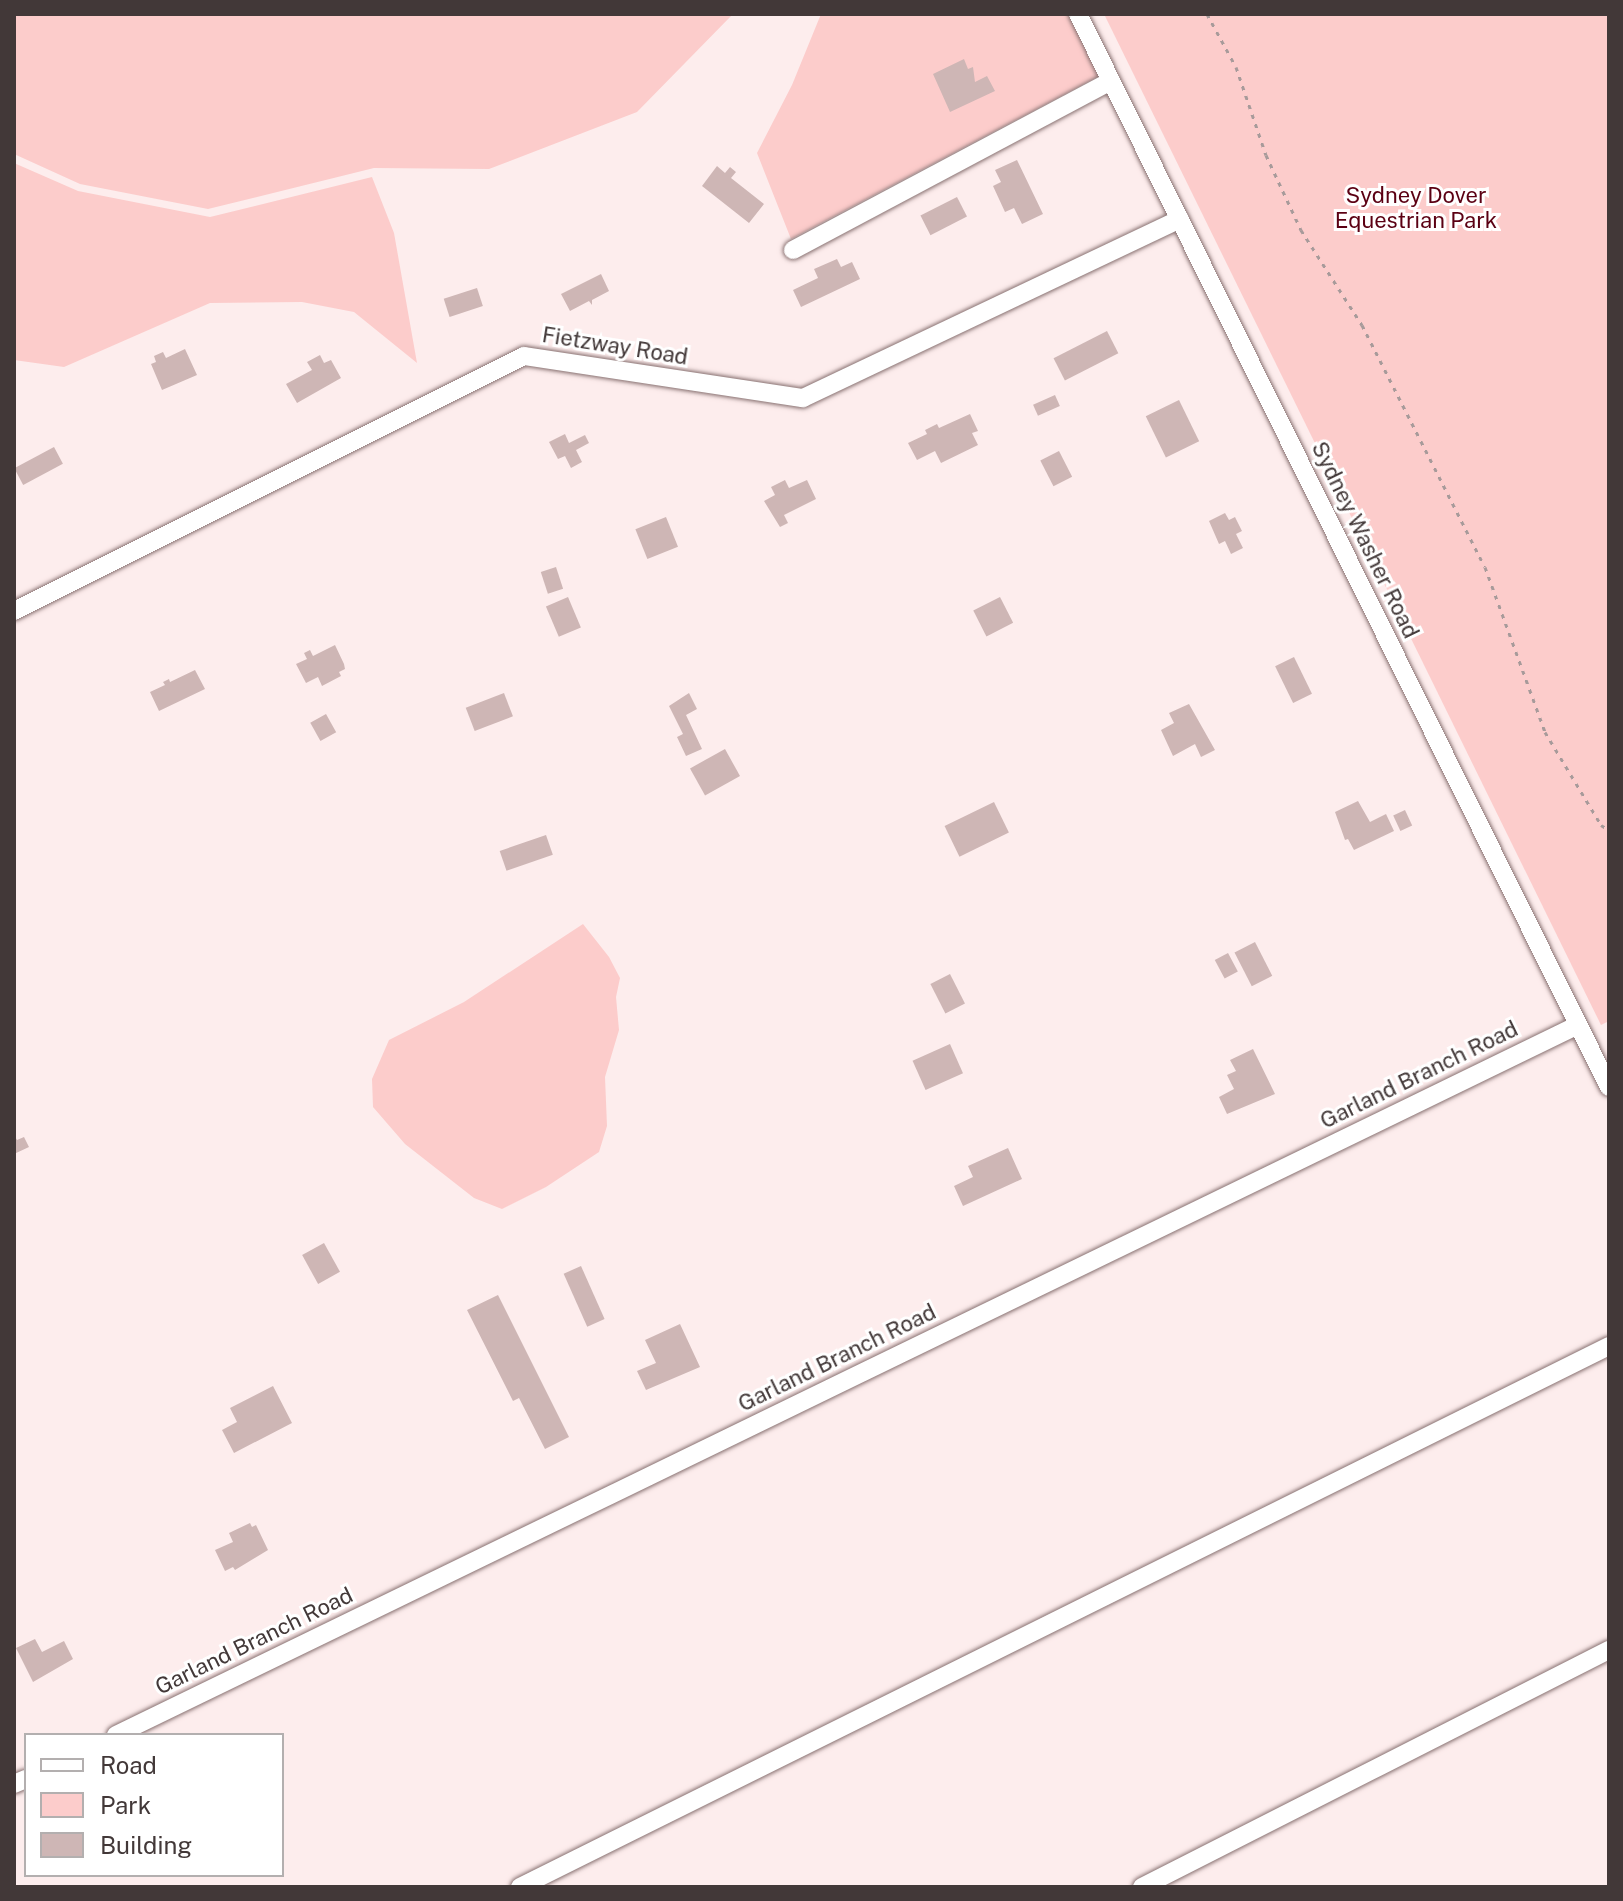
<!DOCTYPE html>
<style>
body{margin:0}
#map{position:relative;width:1623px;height:1901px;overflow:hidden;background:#fdeded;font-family:"Public Sans",sans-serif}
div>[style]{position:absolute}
.green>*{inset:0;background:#fccccb}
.building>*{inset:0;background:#ceb6b5;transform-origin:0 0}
.path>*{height:3px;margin-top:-1.5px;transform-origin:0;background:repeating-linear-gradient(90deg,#a79a9a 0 4px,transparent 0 10px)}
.roads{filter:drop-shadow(0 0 2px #887171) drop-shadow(0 0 2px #887171)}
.minor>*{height:18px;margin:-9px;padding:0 9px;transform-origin:9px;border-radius:9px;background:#fff}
span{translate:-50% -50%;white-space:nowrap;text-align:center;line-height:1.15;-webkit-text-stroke:6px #fff;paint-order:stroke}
.park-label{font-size:22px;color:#5b0013}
.street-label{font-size:22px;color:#423838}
.frame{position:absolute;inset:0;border:16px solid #423838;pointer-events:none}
.legend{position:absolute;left:24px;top:1733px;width:260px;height:144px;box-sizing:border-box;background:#fff;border:2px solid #b3afaf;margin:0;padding:10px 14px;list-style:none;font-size:24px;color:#423838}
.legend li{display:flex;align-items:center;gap:16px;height:40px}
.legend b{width:40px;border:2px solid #b3afaf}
</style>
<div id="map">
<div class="green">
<div style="clip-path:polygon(14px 14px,733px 14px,637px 112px,489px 169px,374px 168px,208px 209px,80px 184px,14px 154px)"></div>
<div style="clip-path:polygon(821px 14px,1068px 14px,1099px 76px,791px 239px,757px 153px,792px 85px)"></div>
<div style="clip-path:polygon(1104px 14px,1609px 14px,1609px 1021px,1601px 1025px)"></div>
<div style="clip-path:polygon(14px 163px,78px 191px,210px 217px,372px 177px,394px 233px,417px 363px,354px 312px,302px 302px,210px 303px,64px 367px,14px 360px)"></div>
<div style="clip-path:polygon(583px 924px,609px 957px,620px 978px,616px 997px,619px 1030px,605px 1077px,607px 1126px,599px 1152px,546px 1187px,502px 1209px,474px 1198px,405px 1144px,373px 1107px,372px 1079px,389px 1040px,464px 1002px)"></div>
</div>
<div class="building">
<div style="clip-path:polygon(964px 59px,968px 69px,973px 67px,975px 82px,987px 76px,995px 91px,950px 112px,933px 74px)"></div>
<div style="clip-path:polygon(1017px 160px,1043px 214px,1022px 224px,1014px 208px,1005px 212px,993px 186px,1001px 182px,995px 170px)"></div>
<div style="clip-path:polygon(717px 166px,725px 173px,730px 167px,736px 172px,731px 178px,764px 204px,749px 223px,702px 186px)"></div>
<div style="left:957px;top:197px;width:22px;height:41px;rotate:63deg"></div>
<div style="clip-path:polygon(837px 259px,841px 267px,852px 262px,860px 279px,801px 307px,793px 290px,818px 278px,814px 269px)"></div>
<div style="clip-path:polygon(601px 274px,609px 291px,592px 300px,592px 305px,589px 301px,570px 311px,561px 294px)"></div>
<div style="left:477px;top:288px;width:19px;height:35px;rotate:72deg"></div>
<div style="left:1107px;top:331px;width:25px;height:60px;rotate:63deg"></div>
<div style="clip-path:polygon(185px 349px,197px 375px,162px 390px,151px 364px,156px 362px,154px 356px,163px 352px,166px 358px)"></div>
<div style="clip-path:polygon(320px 355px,324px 363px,331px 360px,341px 378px,297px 403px,286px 384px,312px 370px,307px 362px)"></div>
<div style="left:1055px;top:395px;width:12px;height:24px;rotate:66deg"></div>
<div style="left:1179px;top:400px;width:46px;height:37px;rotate:64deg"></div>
<div style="clip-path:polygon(970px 414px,978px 431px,972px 433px,978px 445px,941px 463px,935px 451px,917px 460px,908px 443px,927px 434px,925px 430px,937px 424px,939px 428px)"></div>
<div style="clip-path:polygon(565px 434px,569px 443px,585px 435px,589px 443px,576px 450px,582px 462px,571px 468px,565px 456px,558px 459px,549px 442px)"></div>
<div style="left:54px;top:447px;width:19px;height:45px;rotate:62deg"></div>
<div style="left:1059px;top:451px;width:29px;height:21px;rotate:63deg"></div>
<div style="clip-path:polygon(785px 480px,789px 488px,807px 480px,816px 499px,784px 515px,788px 523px,780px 527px,764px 501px,775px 495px,771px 487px)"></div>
<div style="clip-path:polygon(1225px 513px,1229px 520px,1235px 517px,1242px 531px,1236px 534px,1243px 548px,1231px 554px,1225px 541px,1219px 544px,1209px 521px)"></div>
<div style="left:666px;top:517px;width:32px;height:33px;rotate:68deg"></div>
<div style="left:556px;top:567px;width:23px;height:16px;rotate:72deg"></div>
<div style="left:568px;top:597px;width:33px;height:24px;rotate:67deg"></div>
<div style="left:1000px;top:597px;width:29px;height:30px;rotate:63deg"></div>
<div style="clip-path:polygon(335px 645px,344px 664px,345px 669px,339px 672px,341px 676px,322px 686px,318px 677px,306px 683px,296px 664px,307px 659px,304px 653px,310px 650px,313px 656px)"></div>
<div style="left:1294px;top:657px;width:41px;height:21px;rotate:64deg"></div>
<div style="clip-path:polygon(195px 670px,205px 689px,159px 711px,150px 692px,165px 685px,163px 682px,169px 679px,170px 682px)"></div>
<div style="left:504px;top:693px;width:25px;height:41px;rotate:69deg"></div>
<div style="clip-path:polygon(689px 693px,697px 709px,686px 715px,702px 749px,686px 756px,677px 737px,683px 734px,669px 706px)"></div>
<div style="clip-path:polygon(1189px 704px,1215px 750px,1201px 757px,1195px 744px,1173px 756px,1161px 730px,1174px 723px,1169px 713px)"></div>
<div style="left:326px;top:714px;width:21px;height:18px;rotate:61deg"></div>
<div style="left:725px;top:749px;width:31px;height:40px;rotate:61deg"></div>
<div style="clip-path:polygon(1358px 801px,1370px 822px,1386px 814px,1394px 831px,1354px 850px,1348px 839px,1345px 840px,1335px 812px)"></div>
<div style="left:994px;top:802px;width:34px;height:55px;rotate:64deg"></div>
<div style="left:1405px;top:810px;width:17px;height:13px;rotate:65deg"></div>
<div style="left:546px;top:835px;width:21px;height:49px;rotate:71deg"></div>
<div style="left:1255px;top:942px;width:38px;height:23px;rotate:63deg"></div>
<div style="left:1228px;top:953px;width:21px;height:15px;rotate:62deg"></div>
<div style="left:950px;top:974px;width:33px;height:22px;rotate:63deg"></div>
<div style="left:950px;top:1044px;width:32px;height:41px;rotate:66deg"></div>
<div style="clip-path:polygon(1253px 1049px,1275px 1094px,1227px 1114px,1219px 1097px,1234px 1089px,1227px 1075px,1236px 1071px,1230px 1060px)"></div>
<div style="clip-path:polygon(14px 1135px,17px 1140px,24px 1137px,29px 1147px,14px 1154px)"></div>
<div style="clip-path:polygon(1008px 1148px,1022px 1179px,963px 1206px,954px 1186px,973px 1177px,968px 1166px)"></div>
<div style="left:324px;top:1243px;width:33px;height:25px;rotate:61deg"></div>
<div style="left:581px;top:1266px;width:58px;height:19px;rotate:66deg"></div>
<div style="clip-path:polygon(498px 1295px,569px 1437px,545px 1449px,519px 1398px,513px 1401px,467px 1310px)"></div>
<div style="clip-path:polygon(680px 1324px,700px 1367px,646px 1390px,637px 1371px,656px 1363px,645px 1340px)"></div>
<div style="clip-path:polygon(273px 1386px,292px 1423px,234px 1453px,222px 1430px,237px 1422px,230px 1408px)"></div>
<div style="clip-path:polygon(250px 1523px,252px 1527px,256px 1525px,268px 1550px,235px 1570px,233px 1567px,225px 1571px,215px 1550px,233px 1542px,229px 1533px)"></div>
<div style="clip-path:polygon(35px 1639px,42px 1652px,64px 1641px,73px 1659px,33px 1682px,16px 1648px)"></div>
</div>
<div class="path">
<div style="left:1207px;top:14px;width:60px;rotate:61.3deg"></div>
<div style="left:1236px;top:67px;width:93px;rotate:71.2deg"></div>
<div style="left:1266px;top:155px;width:83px;rotate:65deg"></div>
<div style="left:1301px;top:230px;width:113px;rotate:57.3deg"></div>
<div style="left:1362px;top:325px;width:271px;rotate:63.1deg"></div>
<div style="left:1485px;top:567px;width:176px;rotate:70deg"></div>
<div style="left:1545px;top:732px;width:109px;rotate:58.9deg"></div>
<div style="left:1601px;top:825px;width:9px;rotate:32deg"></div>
</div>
<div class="roads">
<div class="minor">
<div style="left:1078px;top:14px;width:1197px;rotate:63.67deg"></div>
<div style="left:793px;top:250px;width:360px;rotate:-28deg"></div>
<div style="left:14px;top:611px;width:570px;rotate:-26.57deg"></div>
<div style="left:524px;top:356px;width:282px;rotate:8.6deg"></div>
<div style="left:803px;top:398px;width:417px;rotate:-25.4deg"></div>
<div style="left:116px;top:1735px;width:1625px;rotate:-25.9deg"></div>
<div style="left:14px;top:1784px;width:13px;rotate:-23deg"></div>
<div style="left:520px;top:1887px;width:1216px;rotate:-26.42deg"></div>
<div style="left:1142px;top:1887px;width:524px;rotate:-26.91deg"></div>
</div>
</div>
<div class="park-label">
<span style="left:1416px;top:208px">Sydney Dover<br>Equestrian Park</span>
</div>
<div class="street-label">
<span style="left:615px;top:346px;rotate:9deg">Fietzway Road</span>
<span style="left:1365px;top:540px;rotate:64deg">Sydney Washer Road</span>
<span style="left:1419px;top:1075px;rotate:-26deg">Garland Branch Road</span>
<span style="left:837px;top:1358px;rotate:-26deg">Garland Branch Road</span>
<span style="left:254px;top:1641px;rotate:-26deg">Garland Branch Road</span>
</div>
<div class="frame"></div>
<ul class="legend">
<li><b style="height:10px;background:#fff"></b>Road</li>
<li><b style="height:22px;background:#fccccb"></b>Park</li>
<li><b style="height:22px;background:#ceb6b5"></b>Building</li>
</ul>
</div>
